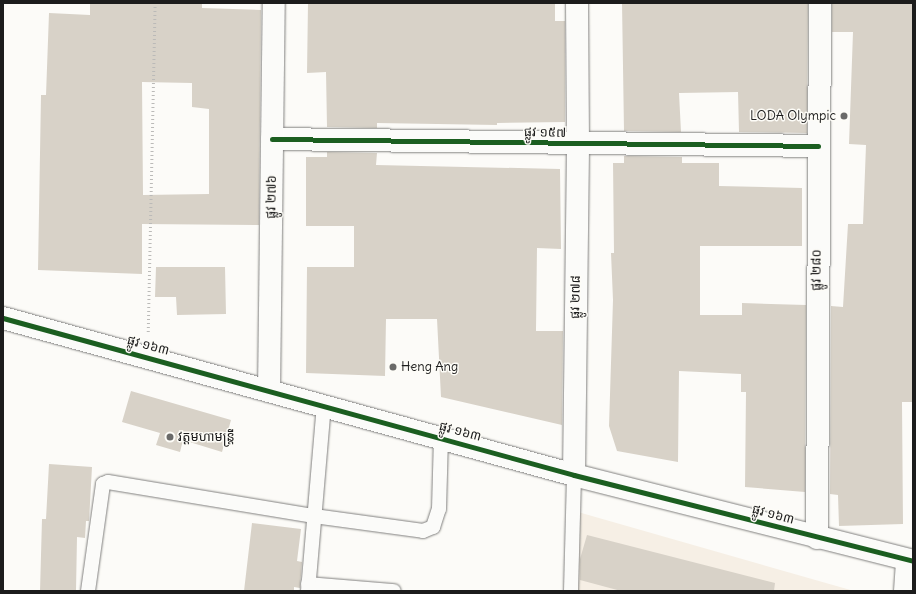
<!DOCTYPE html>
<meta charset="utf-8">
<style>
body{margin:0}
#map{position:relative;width:916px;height:594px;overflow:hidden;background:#fcfbf8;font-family:Delius,"Noto Sans Khmer",sans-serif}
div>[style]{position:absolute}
.built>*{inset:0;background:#f6efe5}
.building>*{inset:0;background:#d8d2c8}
.path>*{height:2.5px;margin-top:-1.25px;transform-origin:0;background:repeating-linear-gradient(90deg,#bbbab8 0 1px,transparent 0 4px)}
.roads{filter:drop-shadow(0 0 1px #81807f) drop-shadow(0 0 1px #81807f)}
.service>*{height:14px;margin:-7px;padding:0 7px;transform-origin:7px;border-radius:7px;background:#fbfbf9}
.minor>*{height:22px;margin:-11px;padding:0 11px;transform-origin:11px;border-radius:11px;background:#fbfbf9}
.tertiary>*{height:22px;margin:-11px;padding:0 11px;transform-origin:11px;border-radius:11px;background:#fbfbf9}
.cycleway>*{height:5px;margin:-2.5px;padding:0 2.5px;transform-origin:2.5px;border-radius:2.5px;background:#1b5e20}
.dots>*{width:11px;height:11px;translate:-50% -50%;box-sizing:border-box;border:2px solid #fdfcf7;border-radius:50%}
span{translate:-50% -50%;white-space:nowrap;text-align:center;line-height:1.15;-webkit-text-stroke:3px #fdfcf7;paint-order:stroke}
.poi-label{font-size:13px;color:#1c1c1c}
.right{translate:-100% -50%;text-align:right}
.left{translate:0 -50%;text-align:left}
.street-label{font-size:13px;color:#1c1c1c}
.frame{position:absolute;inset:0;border:4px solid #1c1c1c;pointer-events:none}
</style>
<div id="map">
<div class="built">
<div style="clip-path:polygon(578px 512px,854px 591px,575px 591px)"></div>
</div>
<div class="building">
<div style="clip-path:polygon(evenodd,90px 3px,202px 3px,202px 8px,261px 10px,259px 225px,142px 224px,142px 274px,38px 270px,41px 95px,46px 95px,49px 13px,90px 15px,90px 3px,142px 82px,192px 83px,192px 107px,209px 109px,209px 194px,143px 195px,142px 82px)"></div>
<div style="clip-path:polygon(308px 3px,555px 3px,555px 21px,565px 21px,565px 122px,497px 123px,497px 125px,377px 123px,377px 128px,327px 127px,326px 72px,307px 73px)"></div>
<div style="clip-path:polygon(622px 3px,808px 3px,807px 133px,739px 132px,738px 92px,679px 93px,681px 132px,624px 131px)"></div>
<div style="clip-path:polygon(832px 3px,913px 3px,913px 402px,902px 402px,903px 524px,839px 526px,838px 495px,830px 494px,831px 306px,843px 307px,848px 224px,863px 224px,866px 145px,849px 144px,853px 32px,832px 32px)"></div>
<div style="clip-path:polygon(327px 152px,377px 153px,376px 165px,560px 169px,561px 249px,537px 248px,536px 331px,563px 331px,562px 425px,441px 397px,437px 319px,386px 319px,385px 376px,306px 373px,307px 267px,354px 267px,354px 226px,306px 226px,306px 157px,327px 157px)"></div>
<div style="clip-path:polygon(624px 156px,682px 157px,682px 163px,719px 163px,719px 186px,802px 188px,802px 246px,700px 246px,700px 315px,742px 315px,742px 303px,806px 305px,805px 492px,745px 487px,746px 392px,741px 392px,741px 374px,679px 371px,678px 462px,617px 451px,609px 426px,613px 300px,611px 253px,614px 253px,613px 163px,624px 163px)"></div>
<div style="clip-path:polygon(156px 267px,225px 267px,226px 314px,177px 315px,176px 297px,155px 297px)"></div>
<div style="clip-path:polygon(131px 391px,231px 420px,222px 452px,183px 440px,180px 452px,156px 445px,160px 433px,122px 422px)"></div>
<div style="clip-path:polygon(49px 464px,92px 467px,89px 521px,86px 521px,85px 538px,77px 537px,76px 591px,40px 591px,42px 519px,46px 519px)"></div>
<div style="clip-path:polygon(252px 523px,301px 529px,297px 561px,302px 562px,300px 588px,294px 587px,294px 591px,244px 591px)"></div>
<div style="clip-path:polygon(587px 535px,775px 583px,774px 591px,621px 591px,580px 580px,580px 559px)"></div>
</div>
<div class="path">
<div style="left:148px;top:332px;width:329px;rotate:-88.8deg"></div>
</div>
<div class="roads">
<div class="service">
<div style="left:308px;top:584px;width:86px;rotate:4.7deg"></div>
<div style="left:88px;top:591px;width:108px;rotate:-82deg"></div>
<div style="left:103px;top:484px;width:5px;rotate:-22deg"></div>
<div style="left:108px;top:482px;width:209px;rotate:9.4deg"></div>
<div style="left:314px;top:516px;width:110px;rotate:7.8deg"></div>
<div style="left:423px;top:531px;width:11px;rotate:-22deg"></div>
<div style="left:433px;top:527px;width:19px;rotate:-72deg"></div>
<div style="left:439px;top:509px;width:71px;rotate:-88.4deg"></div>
<div style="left:308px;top:591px;width:186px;rotate:-85.1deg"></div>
<div style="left:571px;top:591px;width:116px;rotate:-88.5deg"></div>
</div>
<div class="minor">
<div style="left:272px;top:139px;width:546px;rotate:0.73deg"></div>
<div style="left:269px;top:391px;width:388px;rotate:-89.3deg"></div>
<div style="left:574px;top:475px;width:331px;rotate:-89.3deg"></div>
<div style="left:578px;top:144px;width:141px;rotate:-90.4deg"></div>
<div style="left:817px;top:538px;width:535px;rotate:-89.68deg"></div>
</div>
<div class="tertiary">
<div style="left:3px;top:318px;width:592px;rotate:15.37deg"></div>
<div style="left:574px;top:475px;width:350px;rotate:14.2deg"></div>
<div style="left:905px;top:591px;width:30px;rotate:-86deg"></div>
</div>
</div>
<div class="cycleway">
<div style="left:272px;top:139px;width:546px;rotate:0.73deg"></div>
<div style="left:3px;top:318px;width:592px;rotate:15.37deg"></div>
<div style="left:574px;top:475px;width:350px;rotate:14.2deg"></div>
</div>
<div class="dots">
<div style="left:844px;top:116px;background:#6a6a69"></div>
<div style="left:393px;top:367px;background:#6a6a69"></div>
<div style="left:170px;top:437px;background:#6a6a69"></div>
</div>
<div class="poi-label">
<span class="right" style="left:836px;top:116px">LODA Olympic</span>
<span class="left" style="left:401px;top:367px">Heng Ang</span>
<span class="left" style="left:178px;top:437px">វត្តមហាមន្រ្តី</span>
</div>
<div class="street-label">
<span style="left:545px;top:133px;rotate:1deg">ផ្លូវ ១៥៧</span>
<span style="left:272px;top:197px;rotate:-89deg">ផ្លូវ ២៧៦</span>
<span style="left:817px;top:270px;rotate:-90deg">ផ្លូវ ២៨០</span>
<span style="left:576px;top:297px;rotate:-89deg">ផ្លូវ ២៧៨</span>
<span style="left:148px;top:346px;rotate:15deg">ផ្លូវ ១៦៣</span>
<span style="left:460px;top:432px;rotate:15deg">ផ្លូវ ១៦៣</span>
<span style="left:773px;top:515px;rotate:15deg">ផ្លូវ ១៦៣</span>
</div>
<div class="frame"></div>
</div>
